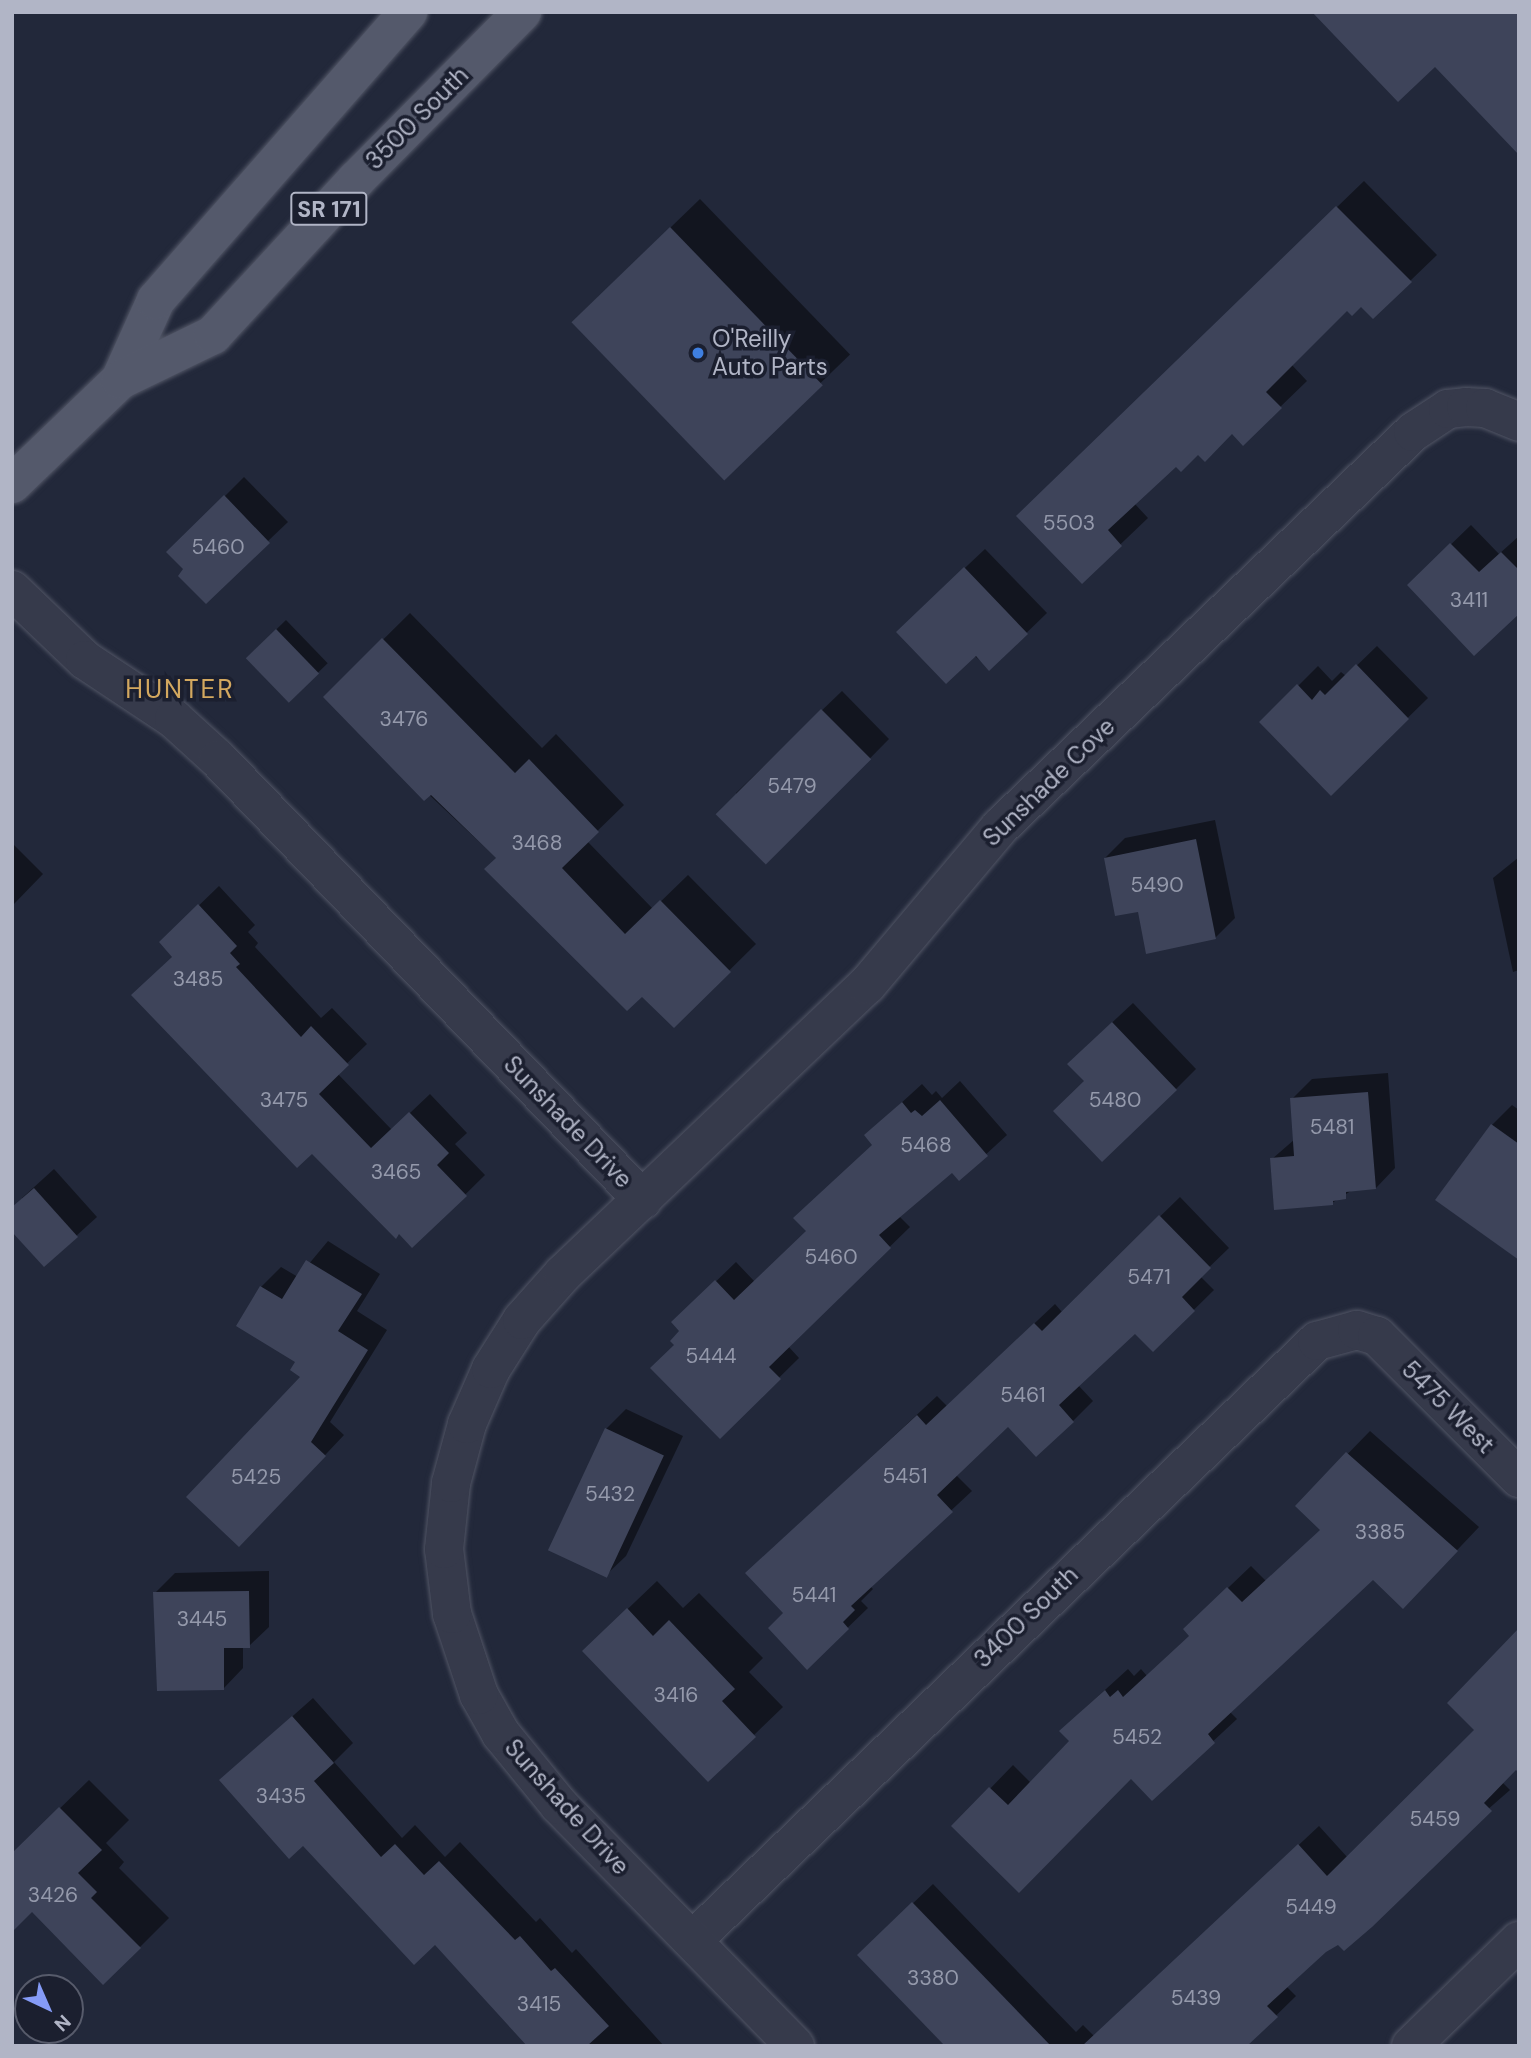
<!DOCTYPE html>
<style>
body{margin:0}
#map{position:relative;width:1531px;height:2058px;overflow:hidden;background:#22283a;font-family:"DM Sans",sans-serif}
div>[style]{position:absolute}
.shadow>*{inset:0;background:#0007;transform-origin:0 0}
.building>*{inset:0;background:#3e445a;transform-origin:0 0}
.roads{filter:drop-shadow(0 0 2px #515565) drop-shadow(0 0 2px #515565)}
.street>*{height:38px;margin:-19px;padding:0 19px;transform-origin:19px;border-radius:19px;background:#363a4b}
.primary>*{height:38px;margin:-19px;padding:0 19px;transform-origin:19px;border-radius:19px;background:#54596b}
.dots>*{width:19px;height:19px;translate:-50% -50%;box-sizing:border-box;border:4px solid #1b1f2f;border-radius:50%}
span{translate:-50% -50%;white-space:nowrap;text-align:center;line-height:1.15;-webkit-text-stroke:7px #1b1f2f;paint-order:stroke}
.number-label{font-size:21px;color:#9499ab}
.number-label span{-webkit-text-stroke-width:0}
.shield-label span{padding:2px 5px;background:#1b1f2f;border:2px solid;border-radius:5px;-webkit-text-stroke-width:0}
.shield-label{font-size:23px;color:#b1b5c6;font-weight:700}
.street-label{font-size:24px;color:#b1b5c6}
.poi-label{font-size:24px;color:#b1b5c6}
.left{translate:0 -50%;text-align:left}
.neighbourhood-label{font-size:26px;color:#d3a85f;letter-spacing:2px}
.frame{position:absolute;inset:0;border:14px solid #b1b5c6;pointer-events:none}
.north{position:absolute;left:14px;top:1974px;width:70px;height:70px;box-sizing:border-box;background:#1b1f2f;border:2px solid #575b6b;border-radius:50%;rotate:136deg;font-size:19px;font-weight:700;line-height:28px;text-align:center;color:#b1b5c6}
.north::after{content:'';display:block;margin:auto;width:24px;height:32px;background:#859bf7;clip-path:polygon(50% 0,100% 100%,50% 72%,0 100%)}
</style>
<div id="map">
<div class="shadow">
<div style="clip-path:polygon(1364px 181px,1437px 255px,1410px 281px,1347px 308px,1291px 364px,1307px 381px,1243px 443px,1232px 432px,1176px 465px,1134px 503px,1148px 518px,1082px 581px,1045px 489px)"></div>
<div style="left:700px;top:199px;width:216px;height:176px;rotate:46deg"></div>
<div style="clip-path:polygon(244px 477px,288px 522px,268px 541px,186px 569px,169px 552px)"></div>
<div style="clip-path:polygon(1471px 525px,1499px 554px,1519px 536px,1519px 611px,1409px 585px)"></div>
<div style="clip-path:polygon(985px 549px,1047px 613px,990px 668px,918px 612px)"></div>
<div style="clip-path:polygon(410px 613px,542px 748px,556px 734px,624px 805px,587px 841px,653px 909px,688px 875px,756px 944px,674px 1025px,325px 697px)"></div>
<div style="left:286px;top:620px;width:60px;height:54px;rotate:46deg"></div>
<div style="clip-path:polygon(1377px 646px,1428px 698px,1331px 793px,1262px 722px,1318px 666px,1332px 681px,1341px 672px,1346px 676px)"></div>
<div style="clip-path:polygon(842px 691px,889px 739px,766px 864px,736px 793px)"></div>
<div style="clip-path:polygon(1215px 820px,1235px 918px,1215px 938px,1105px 858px,1125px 838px)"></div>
<div style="clip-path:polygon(12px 843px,43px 874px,12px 906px)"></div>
<div style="clip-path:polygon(1519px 857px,1519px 970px,1513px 972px,1493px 878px)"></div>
<div style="clip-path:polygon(219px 886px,255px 925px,248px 932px,258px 943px,255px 947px,321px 1018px,332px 1008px,367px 1044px,337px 1073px,392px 1130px,430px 1094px,467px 1133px,455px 1144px,485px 1175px,413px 1246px,161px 942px)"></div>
<div style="clip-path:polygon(1133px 1003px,1196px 1069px,1176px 1089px,1086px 1081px,1089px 1044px)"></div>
<div style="clip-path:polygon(1388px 1073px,1395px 1168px,1376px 1188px,1354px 1189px,1332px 1203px,1272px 1159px,1295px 1139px,1292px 1099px,1312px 1079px)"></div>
<div style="clip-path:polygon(960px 1081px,1007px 1135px,959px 1179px,952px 1171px,899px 1216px,910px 1227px,788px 1346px,799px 1358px,720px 1436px,676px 1345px,682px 1331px,674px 1322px,736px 1262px,755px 1282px,808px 1231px,874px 1144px,866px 1135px,922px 1084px,932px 1095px,936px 1091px,942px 1098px)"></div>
<div style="clip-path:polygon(1512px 1105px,1519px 1110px,1519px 1258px,1492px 1125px)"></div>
<div style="clip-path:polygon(54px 1169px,97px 1217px,44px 1265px,22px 1198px)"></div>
<div style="clip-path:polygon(1180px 1197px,1229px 1248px,1200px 1276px,1214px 1290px,1153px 1350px,1135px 1332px,1078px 1385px,1093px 1401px,1073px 1421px,1008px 1425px,956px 1475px,972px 1491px,870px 1586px,873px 1589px,861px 1601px,868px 1608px,807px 1667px,767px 1554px,937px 1396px,947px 1406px,1055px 1304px,1062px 1312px)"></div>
<div style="clip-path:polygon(328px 1241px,380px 1274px,357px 1311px,387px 1330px,330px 1422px,344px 1435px,259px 1525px,303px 1377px,261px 1287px,281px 1267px,298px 1277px)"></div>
<div style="clip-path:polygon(626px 1409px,683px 1436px,626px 1556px,606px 1575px,606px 1429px)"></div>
<div style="clip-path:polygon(1370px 1431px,1479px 1527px,1425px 1584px,1373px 1578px,1229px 1711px,1237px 1719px,1152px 1798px,1131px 1776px,954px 1826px,1013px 1765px,1031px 1783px,1071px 1741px,1084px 1709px,1128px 1669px,1134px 1676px,1141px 1669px,1147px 1676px,1191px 1635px,1208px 1607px,1251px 1566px,1266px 1581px,1322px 1529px,1297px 1506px)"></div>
<div style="clip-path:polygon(269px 1571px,269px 1627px,249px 1646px,243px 1646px,243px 1668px,224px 1688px,155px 1593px,175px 1573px)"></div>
<div style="clip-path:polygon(657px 1581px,683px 1608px,699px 1593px,763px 1658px,749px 1672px,783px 1707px,754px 1735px,614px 1622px)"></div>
<div style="clip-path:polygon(1519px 1631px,1502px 1782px,1510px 1790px,1286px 1986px,1296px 1996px,1245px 2046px,948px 2046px,879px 1936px,933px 1884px,1076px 2032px,1083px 2025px,1094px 2036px,1319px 1826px,1348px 1858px,1477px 1730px)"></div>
<div style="clip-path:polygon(313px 1698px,353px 1743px,334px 1762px,402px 1838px,415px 1825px,445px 1857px,460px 1842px,536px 1922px,540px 1918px,572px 1953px,576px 1949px,664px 2046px,530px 2046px,435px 1943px,221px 1780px)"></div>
<div style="clip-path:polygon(89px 1780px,129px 1820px,106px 1843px,124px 1862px,119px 1868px,169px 1918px,140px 1947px,32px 1910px,12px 1855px)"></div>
</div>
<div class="building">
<div style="clip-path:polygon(1312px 12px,1519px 12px,1519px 155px,1435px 67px,1398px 102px)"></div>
<div style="clip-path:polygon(1336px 206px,1412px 282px,1373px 319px,1361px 307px,1352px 316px,1347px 311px,1266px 392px,1282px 408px,1243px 446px,1232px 434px,1205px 462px,1198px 455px,1181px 472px,1176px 467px,1108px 530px,1122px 546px,1082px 584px,1016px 516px)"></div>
<div style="left:670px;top:227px;width:220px;height:137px;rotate:46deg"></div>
<div style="clip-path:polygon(224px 495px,270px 543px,206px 604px,178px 576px,183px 569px,166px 552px)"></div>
<div style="clip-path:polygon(1450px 543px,1479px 572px,1501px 552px,1519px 570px,1519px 614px,1474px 656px,1407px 585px)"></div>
<div style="clip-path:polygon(964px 567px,1028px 634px,989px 671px,976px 656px,946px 684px,896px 632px)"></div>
<div style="left:276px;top:629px;width:62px;height:42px;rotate:46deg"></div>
<div style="clip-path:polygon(382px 638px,515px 773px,529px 759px,599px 832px,562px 868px,625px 934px,660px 900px,731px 972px,674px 1028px,642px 997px,627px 1011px,484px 869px,496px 858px,431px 795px,424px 801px,323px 697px)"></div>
<div style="clip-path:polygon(1356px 664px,1409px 719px,1331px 796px,1259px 722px,1297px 684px,1312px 700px,1320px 690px,1325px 695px)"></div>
<div style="left:821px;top:709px;width:71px;height:149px;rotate:45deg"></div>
<div style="clip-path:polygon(1196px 839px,1216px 939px,1146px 954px,1138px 912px,1115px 916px,1104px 858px)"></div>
<div style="clip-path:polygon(198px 904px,237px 946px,230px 953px,240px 964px,236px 967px,301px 1037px,311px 1026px,349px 1065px,319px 1094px,371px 1148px,409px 1112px,449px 1153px,437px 1165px,467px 1196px,412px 1248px,399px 1234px,396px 1239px,312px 1154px,297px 1168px,131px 995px,172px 957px,159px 942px)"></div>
<div style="clip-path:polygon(1112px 1022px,1177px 1090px,1102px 1162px,1053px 1111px,1084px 1081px,1067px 1064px)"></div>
<div style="clip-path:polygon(1368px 1092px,1376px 1189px,1346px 1192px,1346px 1199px,1333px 1201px,1333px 1205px,1274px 1210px,1270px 1158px,1294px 1156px,1290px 1098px)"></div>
<div style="clip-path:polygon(940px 1100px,988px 1156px,959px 1181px,952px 1173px,879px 1235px,891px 1248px,769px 1367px,781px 1379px,720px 1439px,650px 1368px,674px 1345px,670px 1341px,679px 1331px,671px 1322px,715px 1280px,734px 1300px,806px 1231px,793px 1218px,872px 1145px,864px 1135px,902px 1102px,911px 1113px,915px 1110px,922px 1116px)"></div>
<div style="clip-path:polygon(1491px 1124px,1519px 1144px,1519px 1260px,1435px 1200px)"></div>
<div style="clip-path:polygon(34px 1188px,78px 1237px,44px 1267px,12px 1232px,12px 1207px)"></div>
<div style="clip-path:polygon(1159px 1215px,1211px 1268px,1182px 1297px,1195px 1311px,1153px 1352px,1135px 1334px,1059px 1405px,1074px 1422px,1036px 1457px,1008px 1427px,937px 1495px,953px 1512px,851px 1606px,855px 1610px,843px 1622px,849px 1629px,807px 1670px,768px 1628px,783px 1613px,745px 1573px,917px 1415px,926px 1425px,1034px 1323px,1042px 1331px)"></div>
<div style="clip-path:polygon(306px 1260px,362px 1294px,338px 1331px,368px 1350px,311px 1442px,326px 1456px,239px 1547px,186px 1497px,300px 1377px,290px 1370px,295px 1362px,236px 1326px,260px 1286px,282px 1299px)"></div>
<div style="left:605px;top:1428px;width:65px;height:135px;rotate:25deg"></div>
<div style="clip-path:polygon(1346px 1452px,1458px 1551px,1403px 1609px,1373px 1580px,1208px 1734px,1215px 1743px,1152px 1801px,1131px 1779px,1019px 1893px,951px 1826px,989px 1787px,1008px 1805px,1069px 1741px,1059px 1731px,1105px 1690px,1110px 1697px,1118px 1690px,1123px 1697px,1189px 1636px,1183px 1629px,1227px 1587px,1242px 1602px,1320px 1530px,1295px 1506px)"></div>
<div style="clip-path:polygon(249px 1591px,250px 1648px,224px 1648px,224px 1690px,157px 1691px,153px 1592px)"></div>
<div style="clip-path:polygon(627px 1608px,653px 1636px,669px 1620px,735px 1689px,722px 1701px,756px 1737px,708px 1782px,582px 1651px)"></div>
<div style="clip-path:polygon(1519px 1628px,1519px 1773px,1516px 1770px,1484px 1803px,1492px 1811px,1372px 1927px,1344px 1951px,1338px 1945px,1326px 1952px,1267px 2006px,1278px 2017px,1247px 2046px,1082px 2046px,1298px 1844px,1327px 1876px,1474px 1730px,1447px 1703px)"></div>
<div style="clip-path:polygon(292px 1716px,334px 1763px,314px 1781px,381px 1857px,395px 1844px,424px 1875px,439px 1861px,515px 1940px,520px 1936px,551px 1971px,555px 1968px,609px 2026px,587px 2046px,527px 2046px,435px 1945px,414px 1965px,303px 1846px,289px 1859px,219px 1780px)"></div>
<div style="clip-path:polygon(59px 1807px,102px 1850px,78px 1873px,97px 1892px,91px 1898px,141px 1948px,103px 1985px,32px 1912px,12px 1932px,12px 1853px)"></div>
<div style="clip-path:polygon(912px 1902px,1051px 2046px,945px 2046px,857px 1955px)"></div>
</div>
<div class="roads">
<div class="street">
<div style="left:12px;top:590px;width:101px;rotate:43.8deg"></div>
<div style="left:85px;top:660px;width:107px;rotate:33.5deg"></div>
<div style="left:174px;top:719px;width:59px;rotate:42.3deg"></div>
<div style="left:218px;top:759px;width:612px;rotate:46.06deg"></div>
<div style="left:693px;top:1940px;width:865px;rotate:-43.83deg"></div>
<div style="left:1317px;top:1341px;width:41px;rotate:-15.4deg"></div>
<div style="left:1357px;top:1330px;width:21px;rotate:17deg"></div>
<div style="left:1377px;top:1336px;width:201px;rotate:45deg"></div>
<div style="left:795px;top:2046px;width:337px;rotate:-134.4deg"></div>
<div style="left:559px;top:1805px;width:92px;rotate:-129.2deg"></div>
<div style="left:501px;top:1734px;width:45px;rotate:-119.4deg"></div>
<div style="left:479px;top:1695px;width:85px;rotate:-108.4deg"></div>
<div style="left:452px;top:1614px;width:65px;rotate:-97deg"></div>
<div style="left:444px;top:1549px;width:66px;rotate:-83.9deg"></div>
<div style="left:451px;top:1483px;width:61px;rotate:-74.8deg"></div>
<div style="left:467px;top:1424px;width:60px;rotate:-66.4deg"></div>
<div style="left:491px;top:1369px;width:58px;rotate:-57.7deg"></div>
<div style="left:522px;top:1320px;width:62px;rotate:-48.3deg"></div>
<div style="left:563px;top:1274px;width:419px;rotate:-43.6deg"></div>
<div style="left:867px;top:985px;width:207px;rotate:-49.9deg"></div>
<div style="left:1000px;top:827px;width:571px;rotate:-43.72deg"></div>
<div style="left:1413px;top:432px;width:42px;rotate:-33.3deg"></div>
<div style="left:1448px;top:409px;width:18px;rotate:-6deg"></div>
<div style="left:1466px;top:407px;width:19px;rotate:3deg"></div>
<div style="left:1485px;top:408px;width:37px;rotate:22deg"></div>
<div style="left:1411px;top:2046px;width:151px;rotate:-44.2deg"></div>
</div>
<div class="primary">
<div style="left:120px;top:380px;width:88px;rotate:-65.8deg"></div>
<div style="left:156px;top:300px;width:383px;rotate:-48.8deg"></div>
<div style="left:12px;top:484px;width:150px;rotate:-43.9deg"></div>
<div style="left:120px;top:380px;width:103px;rotate:-25.8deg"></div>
<div style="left:213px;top:335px;width:211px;rotate:-47.3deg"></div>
<div style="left:356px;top:180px;width:236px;rotate:-45.3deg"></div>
</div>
</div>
<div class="dots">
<div style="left:698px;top:353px;background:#3f7fe0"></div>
</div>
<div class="number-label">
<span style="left:1069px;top:523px">5503</span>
<span style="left:218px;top:547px">5460</span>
<span style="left:1469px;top:600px">3411</span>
<span style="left:404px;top:719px">3476</span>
<span style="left:792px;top:786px">5479</span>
<span style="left:537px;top:843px">3468</span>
<span style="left:1157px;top:885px">5490</span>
<span style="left:198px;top:979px">3485</span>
<span style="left:284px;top:1100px">3475</span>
<span style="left:1115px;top:1100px">5480</span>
<span style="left:1332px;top:1127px">5481</span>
<span style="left:926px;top:1145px">5468</span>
<span style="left:396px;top:1172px">3465</span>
<span style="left:831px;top:1257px">5460</span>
<span style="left:1149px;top:1277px">5471</span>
<span style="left:711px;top:1356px">5444</span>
<span style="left:1023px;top:1395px">5461</span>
<span style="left:905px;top:1476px">5451</span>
<span style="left:256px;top:1477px">5425</span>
<span style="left:610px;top:1494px">5432</span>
<span style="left:1380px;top:1532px">3385</span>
<span style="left:814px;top:1595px">5441</span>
<span style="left:202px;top:1619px">3445</span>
<span style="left:676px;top:1695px">3416</span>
<span style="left:1137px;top:1737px">5452</span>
<span style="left:281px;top:1796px">3435</span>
<span style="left:1435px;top:1819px">5459</span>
<span style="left:53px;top:1895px">3426</span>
<span style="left:1311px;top:1907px">5449</span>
<span style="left:933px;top:1978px">3380</span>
<span style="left:1196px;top:1998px">5439</span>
<span style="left:539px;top:2004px">3415</span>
</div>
<div class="shield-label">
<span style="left:329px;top:209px">SR 171</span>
</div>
<div class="street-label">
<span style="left:417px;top:118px;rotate:-45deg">3500 South</span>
<span style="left:1049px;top:782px;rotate:-44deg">Sunshade Cove</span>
<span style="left:568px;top:1122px;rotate:46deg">Sunshade Drive</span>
<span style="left:1448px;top:1407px;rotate:45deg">5475 West</span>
<span style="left:1026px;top:1617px;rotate:-44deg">3400 South</span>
<span style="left:567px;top:1807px;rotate:48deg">Sunshade Drive</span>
</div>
<div class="poi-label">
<span class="left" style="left:712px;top:353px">O'Reilly<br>Auto Parts</span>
</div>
<div class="neighbourhood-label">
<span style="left:180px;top:690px">HUNTER</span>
</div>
<div class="frame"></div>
<div class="north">N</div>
</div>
